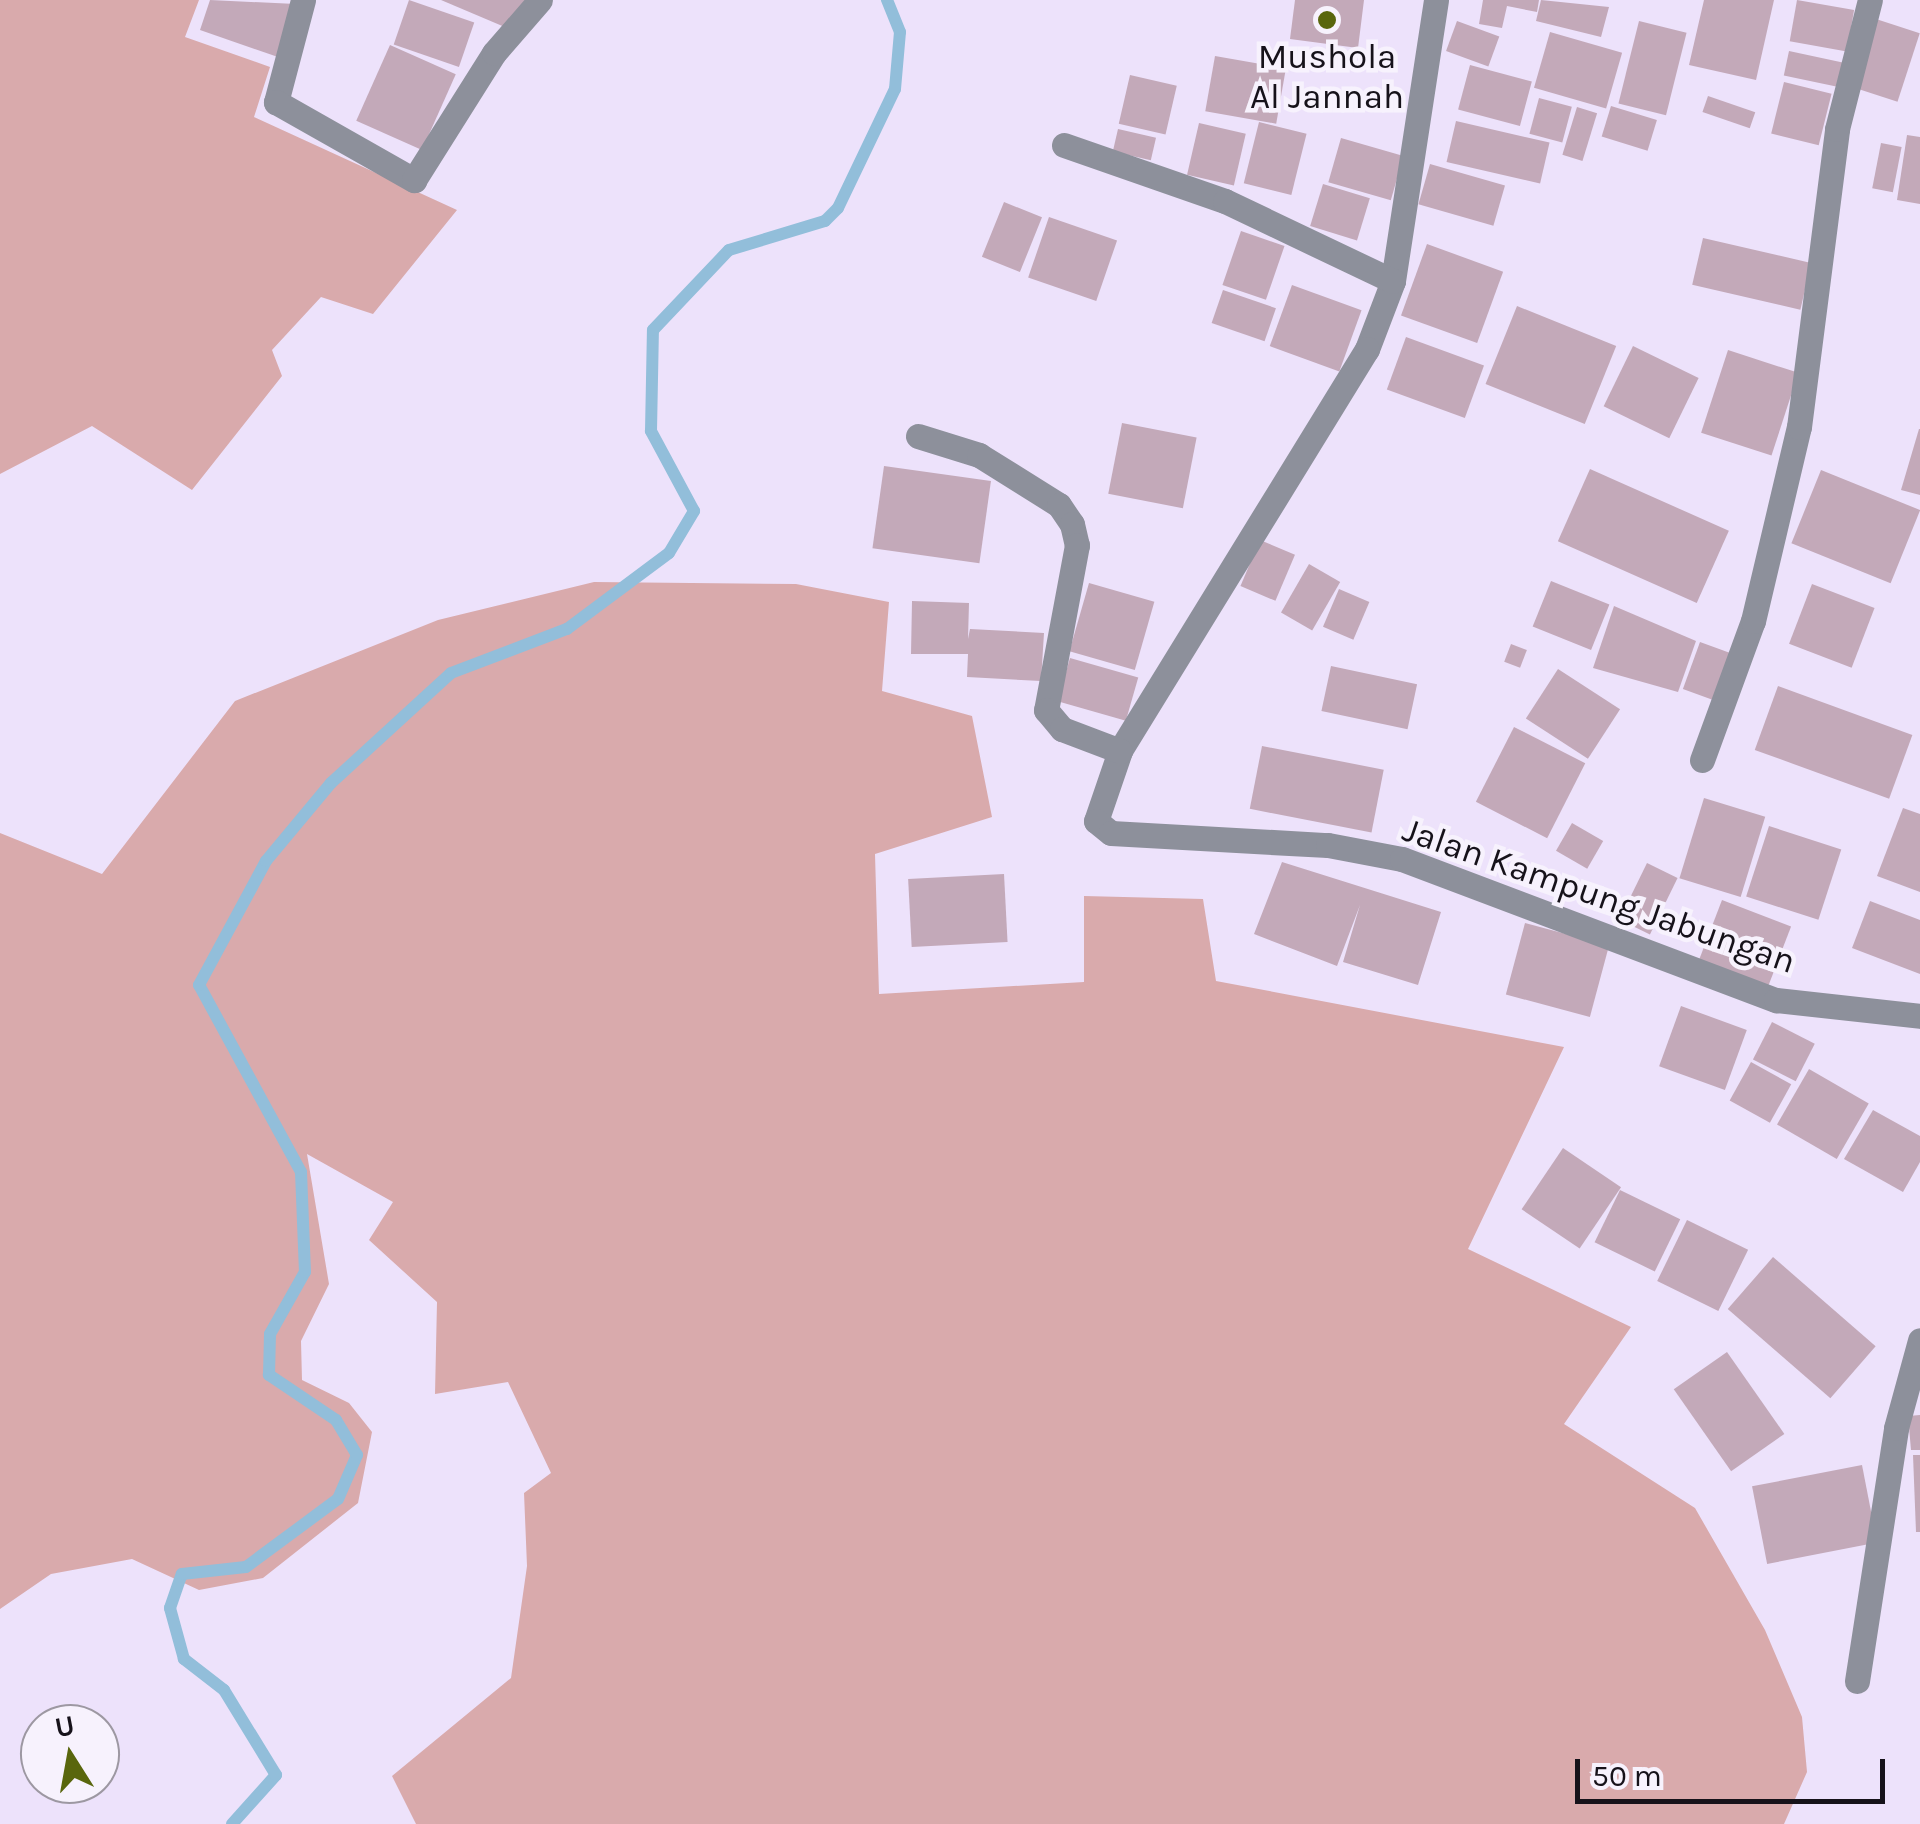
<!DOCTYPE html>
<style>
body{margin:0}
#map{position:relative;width:1920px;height:1824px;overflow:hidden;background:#ede2fb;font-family:Karla,sans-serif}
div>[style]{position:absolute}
.green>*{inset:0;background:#d9aaac}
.stream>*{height:12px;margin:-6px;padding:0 6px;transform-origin:6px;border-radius:6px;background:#92beda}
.building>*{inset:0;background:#c3a9b9;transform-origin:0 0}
.street>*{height:25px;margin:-12.5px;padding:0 12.5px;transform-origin:12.5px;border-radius:12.5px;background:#8d909b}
.dots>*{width:28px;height:28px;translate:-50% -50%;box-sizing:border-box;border:5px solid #f7f2fd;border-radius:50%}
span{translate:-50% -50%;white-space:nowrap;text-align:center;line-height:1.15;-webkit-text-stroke:9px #f7f2fd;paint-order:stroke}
.poi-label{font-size:35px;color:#16121a}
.street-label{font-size:35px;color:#16121a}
.north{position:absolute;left:20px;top:1704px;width:100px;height:100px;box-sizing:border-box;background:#f7f2fd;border:2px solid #9d98a2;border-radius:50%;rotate:349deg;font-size:28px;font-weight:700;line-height:40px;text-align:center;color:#16121a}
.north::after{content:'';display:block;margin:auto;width:35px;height:45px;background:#59660d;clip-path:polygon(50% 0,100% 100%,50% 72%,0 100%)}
.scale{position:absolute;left:1575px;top:1759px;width:310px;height:45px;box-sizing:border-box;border:5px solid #16121a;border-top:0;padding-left:12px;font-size:30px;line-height:35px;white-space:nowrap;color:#16121a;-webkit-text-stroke:8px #f7f2fd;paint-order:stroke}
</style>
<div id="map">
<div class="green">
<div style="clip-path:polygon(0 0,199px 0,185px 37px,270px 67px,254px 117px,457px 210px,373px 314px,321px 297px,272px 350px,282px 376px,192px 490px,92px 426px,0 474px)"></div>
<div style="clip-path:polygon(594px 582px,796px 584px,889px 602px,882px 691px,972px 716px,992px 817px,875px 854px,879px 994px,1084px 982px,1084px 896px,1203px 899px,1216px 981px,1564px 1047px,1468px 1249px,1631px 1327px,1564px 1424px,1695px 1508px,1765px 1630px,1802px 1717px,1807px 1772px,1784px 1824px,416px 1824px,392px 1776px,511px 1678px,527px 1566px,524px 1493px,551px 1473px,508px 1382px,435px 1394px,437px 1302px,369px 1240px,393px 1202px,307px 1154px,329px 1284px,301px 1341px,302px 1380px,349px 1403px,372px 1432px,358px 1503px,263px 1578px,199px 1590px,132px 1559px,51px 1574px,0 1609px,0 833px,102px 874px,235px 701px,438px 620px)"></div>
</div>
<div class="stream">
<div style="left:232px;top:1824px;width:66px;rotate:-48.1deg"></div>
<div style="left:276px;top:1775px;width:100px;rotate:-121.5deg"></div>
<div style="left:224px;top:1690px;width:51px;rotate:-142.2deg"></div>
<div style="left:184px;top:1659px;width:53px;rotate:-105.4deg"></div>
<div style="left:170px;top:1608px;width:36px;rotate:-71deg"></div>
<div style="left:182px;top:1574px;width:64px;rotate:-6.2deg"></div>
<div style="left:246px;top:1567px;width:114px;rotate:-36.5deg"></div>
<div style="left:338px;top:1499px;width:48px;rotate:-66.6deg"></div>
<div style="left:357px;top:1455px;width:41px;rotate:-121deg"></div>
<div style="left:336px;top:1420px;width:81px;rotate:-146.1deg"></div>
<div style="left:269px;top:1375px;width:41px;rotate:-88.6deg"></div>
<div style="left:270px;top:1334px;width:71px;rotate:-60.6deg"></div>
<div style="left:305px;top:1272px;width:100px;rotate:-92.3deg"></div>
<div style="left:301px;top:1172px;width:213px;rotate:-118.6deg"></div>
<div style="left:199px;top:985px;width:141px;rotate:-61.6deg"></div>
<div style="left:266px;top:861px;width:102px;rotate:-50.2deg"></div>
<div style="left:331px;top:783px;width:163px;rotate:-42.5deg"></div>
<div style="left:451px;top:673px;width:124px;rotate:-20.8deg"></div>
<div style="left:567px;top:629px;width:127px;rotate:-36.7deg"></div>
<div style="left:669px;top:553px;width:49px;rotate:-59.2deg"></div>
<div style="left:694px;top:511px;width:91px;rotate:-118.3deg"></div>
<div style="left:651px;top:431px;width:101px;rotate:-88.9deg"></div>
<div style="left:653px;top:330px;width:110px;rotate:-46.5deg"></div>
<div style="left:729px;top:250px;width:100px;rotate:-16.8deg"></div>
<div style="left:825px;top:221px;width:18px;rotate:-45deg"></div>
<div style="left:838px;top:208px;width:132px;rotate:-64.4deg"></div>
<div style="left:895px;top:89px;width:57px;rotate:-85deg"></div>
<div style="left:900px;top:32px;width:35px;rotate:-112deg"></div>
</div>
<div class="building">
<div style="clip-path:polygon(210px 0,296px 4px,278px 57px,200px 30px)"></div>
<div style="left:409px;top:0;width:69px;height:47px;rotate:19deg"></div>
<div style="clip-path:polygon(441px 0,528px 0,514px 31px)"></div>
<div style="clip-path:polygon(1295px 0,1364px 0,1358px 48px,1290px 39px)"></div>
<div style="clip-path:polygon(1483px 0,1539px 0,1537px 12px,1507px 6px,1502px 28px,1479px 24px)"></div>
<div style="clip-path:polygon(1541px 0,1609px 7px,1601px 37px,1536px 21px)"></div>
<div style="clip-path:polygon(1704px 0,1774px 0,1756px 80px,1689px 65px)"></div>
<div style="left:1797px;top:0;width:58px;height:42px;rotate:10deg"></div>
<div style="left:1876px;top:19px;width:46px;height:72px;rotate:18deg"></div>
<div style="left:1457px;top:21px;width:45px;height:32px;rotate:20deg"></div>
<div style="left:1639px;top:21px;width:49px;height:85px;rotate:14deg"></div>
<div style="left:1550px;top:32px;width:75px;height:58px;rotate:16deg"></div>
<div style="left:390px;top:45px;width:72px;height:83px;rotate:24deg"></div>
<div style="left:1789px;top:51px;width:56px;height:25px;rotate:12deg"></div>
<div style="left:1215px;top:56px;width:72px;height:56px;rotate:10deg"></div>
<div style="left:1470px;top:65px;width:64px;height:46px;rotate:15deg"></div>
<div style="left:1130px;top:75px;width:48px;height:50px;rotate:13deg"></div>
<div style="left:1784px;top:82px;width:49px;height:53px;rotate:14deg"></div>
<div style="left:1708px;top:96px;width:50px;height:17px;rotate:19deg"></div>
<div style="left:1539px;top:98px;width:34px;height:37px;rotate:15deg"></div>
<div style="left:1611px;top:106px;width:48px;height:32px;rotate:17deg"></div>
<div style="left:1577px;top:107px;width:21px;height:50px;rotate:17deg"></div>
<div style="left:1456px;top:121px;width:96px;height:42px;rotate:13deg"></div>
<div style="left:1259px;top:122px;width:49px;height:63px;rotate:14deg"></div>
<div style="left:1199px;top:123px;width:48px;height:53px;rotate:13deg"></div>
<div style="left:1118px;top:129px;width:39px;height:23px;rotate:13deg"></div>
<div style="clip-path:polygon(1907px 135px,1920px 137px,1920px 204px,1897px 200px)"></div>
<div style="left:1341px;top:138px;width:65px;height:46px;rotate:16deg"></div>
<div style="left:1881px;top:143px;width:21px;height:46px;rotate:11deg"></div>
<div style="left:1430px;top:164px;width:78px;height:42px;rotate:16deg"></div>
<div style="left:1323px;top:184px;width:49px;height:44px;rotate:17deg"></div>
<div style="left:1004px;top:202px;width:41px;height:59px;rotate:22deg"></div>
<div style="left:1049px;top:217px;width:72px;height:64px;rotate:19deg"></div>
<div style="left:1241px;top:231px;width:46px;height:57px;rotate:19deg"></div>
<div style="left:1703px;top:238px;width:111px;height:48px;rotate:13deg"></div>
<div style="left:1427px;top:244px;width:81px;height:76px;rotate:20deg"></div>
<div style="left:1292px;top:285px;width:74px;height:65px;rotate:20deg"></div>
<div style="left:1223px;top:290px;width:56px;height:35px;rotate:19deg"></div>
<div style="left:1517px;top:306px;width:107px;height:84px;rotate:22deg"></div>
<div style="left:1406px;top:337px;width:83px;height:56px;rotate:20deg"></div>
<div style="left:1633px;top:346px;width:73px;height:67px;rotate:26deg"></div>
<div style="left:1728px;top:350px;width:74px;height:87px;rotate:18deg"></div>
<div style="left:1122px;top:423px;width:76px;height:72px;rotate:11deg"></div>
<div style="clip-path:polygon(1919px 429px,1920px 429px,1920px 495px,1901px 490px)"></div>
<div style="left:884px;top:466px;width:108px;height:83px;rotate:8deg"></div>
<div style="left:1590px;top:469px;width:152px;height:79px;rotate:24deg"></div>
<div style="left:1821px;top:470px;width:107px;height:79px;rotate:22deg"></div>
<div style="left:1260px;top:540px;width:38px;height:50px;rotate:23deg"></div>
<div style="left:1309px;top:564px;width:36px;height:56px;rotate:30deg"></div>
<div style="left:1551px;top:581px;width:63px;height:49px;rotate:22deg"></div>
<div style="left:1089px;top:583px;width:68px;height:71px;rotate:16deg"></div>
<div style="left:1812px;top:584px;width:67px;height:64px;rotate:21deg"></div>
<div style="left:1339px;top:589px;width:33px;height:41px;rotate:23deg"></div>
<div style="clip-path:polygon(912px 601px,969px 603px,968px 639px,970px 629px,1044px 633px,1041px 681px,967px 677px,968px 654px,911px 654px)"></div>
<div style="clip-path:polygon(1614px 606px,1696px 641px,1678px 692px,1593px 668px)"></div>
<div style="left:1700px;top:642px;width:38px;height:50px;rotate:20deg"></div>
<div style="left:1511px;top:644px;width:17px;height:19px;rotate:21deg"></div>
<div style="left:1070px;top:658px;width:71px;height:45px;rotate:16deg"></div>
<div style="left:1331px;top:666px;width:88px;height:46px;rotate:12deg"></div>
<div style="left:1558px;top:669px;width:74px;height:59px;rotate:33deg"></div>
<div style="left:1778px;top:686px;width:143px;height:68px;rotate:20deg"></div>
<div style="left:1514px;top:727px;width:80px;height:84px;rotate:27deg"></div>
<div style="left:1262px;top:746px;width:124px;height:64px;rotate:11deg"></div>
<div style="left:1704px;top:798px;width:64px;height:84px;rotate:17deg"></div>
<div style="clip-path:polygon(1903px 808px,1920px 814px,1920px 892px,1877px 876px)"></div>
<div style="left:1572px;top:823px;width:36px;height:32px;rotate:30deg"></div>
<div style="left:1769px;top:826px;width:76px;height:74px;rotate:18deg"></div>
<div style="clip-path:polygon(1282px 862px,1441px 912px,1418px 985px,1343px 962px,1360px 905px,1337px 966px,1254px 934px)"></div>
<div style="left:1647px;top:863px;width:34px;height:63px;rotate:26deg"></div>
<div style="left:1004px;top:874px;width:68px;height:96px;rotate:87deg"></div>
<div style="left:1722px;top:900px;width:74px;height:65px;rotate:21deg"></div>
<div style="clip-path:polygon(1870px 901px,1920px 920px,1920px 974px,1852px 948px)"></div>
<div style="left:1525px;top:923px;width:87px;height:74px;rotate:15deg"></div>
<div style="left:1681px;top:1006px;width:70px;height:64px;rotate:20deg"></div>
<div style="left:1772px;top:1022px;width:48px;height:42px;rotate:27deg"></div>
<div style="left:1751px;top:1062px;width:46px;height:44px;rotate:29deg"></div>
<div style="left:1809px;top:1069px;width:69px;height:64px;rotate:30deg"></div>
<div style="clip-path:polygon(1873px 1110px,1920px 1136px,1920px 1162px,1903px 1192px,1844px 1159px)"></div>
<div style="left:1563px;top:1148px;width:70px;height:74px;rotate:34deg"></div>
<div style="left:1620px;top:1190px;width:67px;height:58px;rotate:26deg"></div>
<div style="left:1687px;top:1220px;width:68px;height:68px;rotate:26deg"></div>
<div style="left:1773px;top:1257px;width:136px;height:69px;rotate:41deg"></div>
<div style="left:1727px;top:1352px;width:100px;height:65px;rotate:55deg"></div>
<div style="clip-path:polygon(1920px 1415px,1920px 1450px,1911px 1450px,1908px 1416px)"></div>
<div style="clip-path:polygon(1913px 1455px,1920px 1455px,1920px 1532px,1916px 1532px)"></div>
<div style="left:1862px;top:1465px;width:79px;height:112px;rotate:79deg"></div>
</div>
<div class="street">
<div style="left:303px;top:0;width:106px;rotate:104.8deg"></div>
<div style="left:276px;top:102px;width:159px;rotate:29.5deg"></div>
<div style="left:414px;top:180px;width:150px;rotate:-57.8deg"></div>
<div style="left:494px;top:53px;width:70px;rotate:-49deg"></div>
<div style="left:1436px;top:0;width:284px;rotate:98.7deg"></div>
<div style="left:1393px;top:281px;width:73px;rotate:110.9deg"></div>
<div style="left:1367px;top:349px;width:472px;rotate:121.6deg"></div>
<div style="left:1120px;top:751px;width:74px;rotate:108.9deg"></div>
<div style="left:1096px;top:821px;width:19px;rotate:39deg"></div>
<div style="left:1111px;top:833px;width:217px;rotate:3.2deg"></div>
<div style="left:1328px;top:845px;width:75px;rotate:10.7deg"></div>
<div style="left:1402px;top:859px;width:400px;rotate:20.7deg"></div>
<div style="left:1776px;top:1000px;width:145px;rotate:6.3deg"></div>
<div style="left:1064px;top:145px;width:170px;rotate:19.2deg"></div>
<div style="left:1225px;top:201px;width:186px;rotate:25.5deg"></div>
<div style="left:918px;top:436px;width:64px;rotate:17.3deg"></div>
<div style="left:979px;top:455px;width:94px;rotate:32deg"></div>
<div style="left:1059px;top:505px;width:23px;rotate:56deg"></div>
<div style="left:1072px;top:524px;width:22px;rotate:77deg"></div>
<div style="left:1077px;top:545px;width:168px;rotate:100.6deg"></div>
<div style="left:1046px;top:710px;width:25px;rotate:50deg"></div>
<div style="left:1062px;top:729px;width:62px;rotate:20.8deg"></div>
<div style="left:1702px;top:760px;width:148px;rotate:-69.9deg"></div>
<div style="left:1753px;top:621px;width:199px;rotate:-76.7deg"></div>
<div style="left:1799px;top:427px;width:300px;rotate:-82.7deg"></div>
<div style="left:1837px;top:129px;width:133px;rotate:-75.7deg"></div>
<div style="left:1857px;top:1681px;width:256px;rotate:-81.2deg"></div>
<div style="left:1896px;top:1428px;width:91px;rotate:-74.7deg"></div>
</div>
<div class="dots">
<div style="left:1327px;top:20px;background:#59660d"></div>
</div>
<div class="poi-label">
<span style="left:1327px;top:77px">Mushola<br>Al Jannah</span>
</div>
<div class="street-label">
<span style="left:1599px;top:896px;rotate:19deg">Jalan Kampung Jabungan</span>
</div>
<div class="north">U</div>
<div class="scale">50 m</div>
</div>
